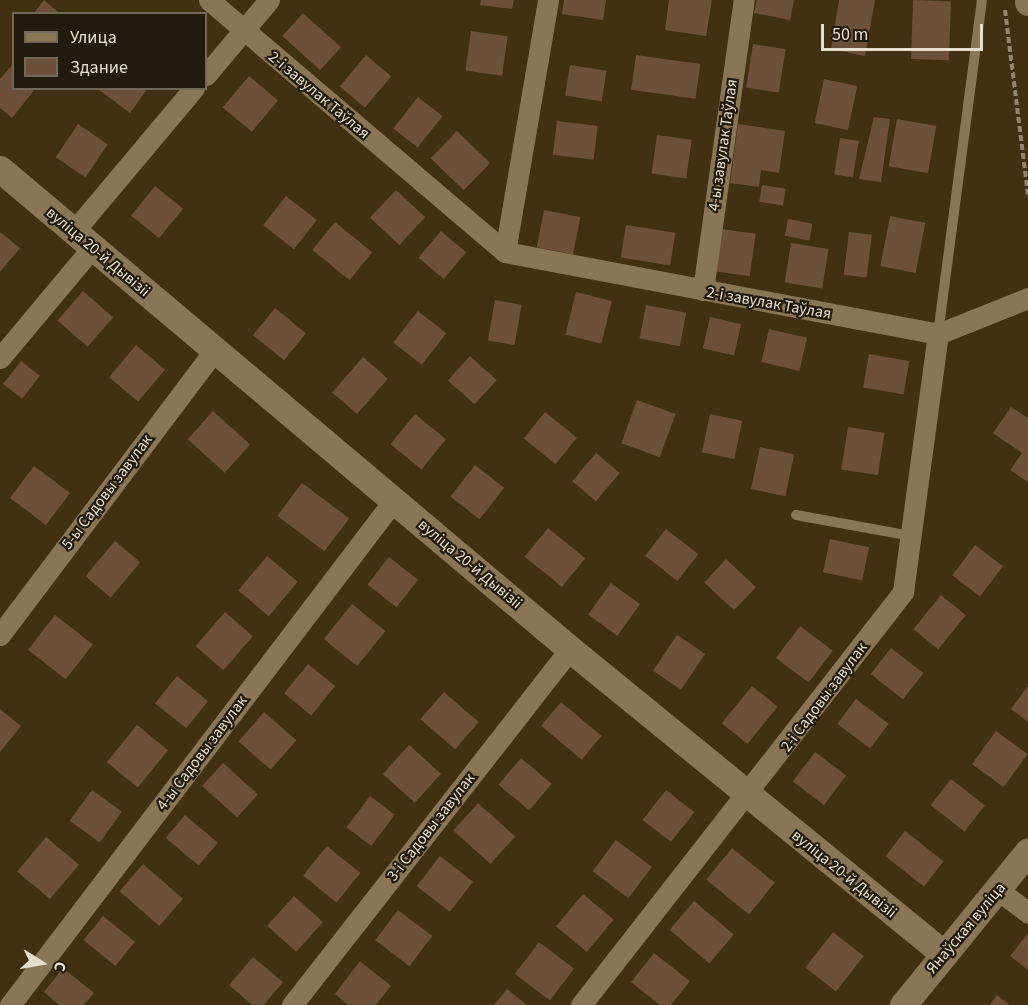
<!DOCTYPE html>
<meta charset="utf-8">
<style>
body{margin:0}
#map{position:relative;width:1028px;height:1005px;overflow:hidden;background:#413012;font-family:"Source Sans 3",sans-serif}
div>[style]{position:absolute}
.building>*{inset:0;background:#6c5039;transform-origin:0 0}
.path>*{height:4px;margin-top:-2px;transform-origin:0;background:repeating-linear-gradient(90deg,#93866e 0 6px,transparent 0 9px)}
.service>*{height:10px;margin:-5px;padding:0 5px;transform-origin:5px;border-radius:5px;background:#897657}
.minor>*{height:21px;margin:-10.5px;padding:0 10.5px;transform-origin:10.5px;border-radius:10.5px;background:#897657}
.tertiary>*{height:27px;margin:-13.5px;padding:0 13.5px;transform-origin:13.5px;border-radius:13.5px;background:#897657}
span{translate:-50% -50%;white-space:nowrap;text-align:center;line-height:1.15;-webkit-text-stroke:4.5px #221a0d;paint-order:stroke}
.street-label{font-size:16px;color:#e8decd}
.legend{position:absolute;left:12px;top:12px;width:195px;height:78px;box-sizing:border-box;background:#221a0d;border:2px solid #71685a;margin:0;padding:8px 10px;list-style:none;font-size:18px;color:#e8decd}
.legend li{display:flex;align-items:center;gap:12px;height:30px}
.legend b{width:30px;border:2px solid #71685a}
.north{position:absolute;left:12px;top:933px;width:60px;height:60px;-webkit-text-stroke:4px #221a0d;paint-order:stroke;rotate:101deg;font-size:16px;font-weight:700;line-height:24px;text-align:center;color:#e8decd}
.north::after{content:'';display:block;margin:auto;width:21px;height:27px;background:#e8decd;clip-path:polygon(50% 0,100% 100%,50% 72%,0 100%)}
.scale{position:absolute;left:821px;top:24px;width:162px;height:27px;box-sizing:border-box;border:3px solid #e8decd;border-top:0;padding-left:8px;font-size:18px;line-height:21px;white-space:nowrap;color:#e8decd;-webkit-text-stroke:4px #221a0d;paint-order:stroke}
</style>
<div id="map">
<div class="building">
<div style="clip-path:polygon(44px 0,60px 14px,33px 14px)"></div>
<div style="clip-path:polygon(481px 0,514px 0,512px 9px,480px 5px)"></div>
<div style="clip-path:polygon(564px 0,606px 0,603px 20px,562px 14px)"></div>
<div style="clip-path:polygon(669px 0,712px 0,706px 36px,665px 30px)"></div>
<div style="clip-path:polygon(757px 0,794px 0,790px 20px,754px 13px)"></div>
<div style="clip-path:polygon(839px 0,875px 0,865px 56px,831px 49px)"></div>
<div style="left:913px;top:0;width:38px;height:59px;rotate:2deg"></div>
<div style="left:303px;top:13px;width:51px;height:31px;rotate:42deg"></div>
<div style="left:471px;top:31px;width:37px;height:40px;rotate:8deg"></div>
<div style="left:753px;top:44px;width:33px;height:44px;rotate:9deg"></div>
<div style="left:366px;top:55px;width:33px;height:41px;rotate:40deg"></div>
<div style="left:636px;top:55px;width:65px;height:35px;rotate:8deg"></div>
<div style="clip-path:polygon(14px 63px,14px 88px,36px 88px,12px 118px,0 108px,0 79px)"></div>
<div style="left:570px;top:65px;width:37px;height:31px;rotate:9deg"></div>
<div style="left:249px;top:76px;width:38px;height:41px;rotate:40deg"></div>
<div style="left:824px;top:79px;width:34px;height:45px;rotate:12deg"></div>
<div style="clip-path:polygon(97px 88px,148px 88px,130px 113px)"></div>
<div style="left:418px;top:97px;width:31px;height:40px;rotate:38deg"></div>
<div style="clip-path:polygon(874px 117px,890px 119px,881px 182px,859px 179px)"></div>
<div style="left:897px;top:119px;width:40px;height:48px;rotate:10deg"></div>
<div style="left:557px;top:121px;width:41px;height:34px;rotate:7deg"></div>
<div style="left:78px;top:124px;width:36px;height:40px;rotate:34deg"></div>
<div style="clip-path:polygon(738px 124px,785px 131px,779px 173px,761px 170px,759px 187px,730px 183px)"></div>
<div style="left:457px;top:131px;width:46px;height:38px;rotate:44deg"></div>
<div style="left:657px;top:135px;width:35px;height:39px;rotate:8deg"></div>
<div style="left:840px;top:138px;width:19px;height:37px;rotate:9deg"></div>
<div style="left:762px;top:185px;width:24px;height:17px;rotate:9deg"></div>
<div style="left:155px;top:186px;width:36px;height:38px;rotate:39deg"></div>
<div style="left:396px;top:190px;width:40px;height:38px;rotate:43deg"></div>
<div style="left:286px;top:196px;width:39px;height:37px;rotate:38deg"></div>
<div style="left:544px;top:210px;width:37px;height:38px;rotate:11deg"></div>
<div style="left:890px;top:216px;width:36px;height:51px;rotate:11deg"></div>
<div style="left:788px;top:219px;width:25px;height:17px;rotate:11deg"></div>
<div style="left:335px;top:222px;width:48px;height:36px;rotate:39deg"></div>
<div style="left:626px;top:225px;width:50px;height:33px;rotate:9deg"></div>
<div style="left:722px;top:229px;width:34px;height:43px;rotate:8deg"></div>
<div style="left:441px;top:231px;width:33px;height:35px;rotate:40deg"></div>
<div style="clip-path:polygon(0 232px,20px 248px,0 272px)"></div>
<div style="left:849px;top:232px;width:23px;height:43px;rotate:7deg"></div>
<div style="left:791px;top:243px;width:38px;height:40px;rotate:9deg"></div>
<div style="left:83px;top:291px;width:40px;height:39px;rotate:41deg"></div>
<div style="left:576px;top:292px;width:37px;height:44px;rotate:14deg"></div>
<div style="left:495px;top:300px;width:27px;height:41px;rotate:10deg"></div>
<div style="left:646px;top:305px;width:41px;height:34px;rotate:11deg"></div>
<div style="left:275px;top:308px;width:40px;height:35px;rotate:39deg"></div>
<div style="left:418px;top:311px;width:36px;height:40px;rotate:38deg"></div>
<div style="left:710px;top:317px;width:32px;height:32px;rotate:13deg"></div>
<div style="left:769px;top:329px;width:39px;height:34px;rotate:13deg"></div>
<div style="left:136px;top:345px;width:38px;height:42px;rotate:40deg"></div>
<div style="left:869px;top:354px;width:41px;height:34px;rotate:10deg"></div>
<div style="left:470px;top:356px;width:36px;height:33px;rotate:42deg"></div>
<div style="left:363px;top:357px;width:33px;height:47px;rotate:41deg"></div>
<div style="left:21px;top:361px;width:24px;height:29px;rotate:38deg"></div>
<div style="left:637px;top:400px;width:41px;height:46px;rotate:20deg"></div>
<div style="clip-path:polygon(1011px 407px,1028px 418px,1028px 482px,1010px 470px,1022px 453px,993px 433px)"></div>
<div style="left:213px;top:411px;width:50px;height:38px;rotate:42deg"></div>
<div style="left:545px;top:412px;width:41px;height:34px;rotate:39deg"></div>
<div style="left:415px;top:414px;width:40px;height:39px;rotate:39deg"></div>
<div style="left:710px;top:414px;width:33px;height:39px;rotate:12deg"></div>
<div style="left:848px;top:427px;width:37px;height:43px;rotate:9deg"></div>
<div style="left:760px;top:447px;width:35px;height:43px;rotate:12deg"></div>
<div style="left:596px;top:453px;width:31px;height:37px;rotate:40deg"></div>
<div style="left:475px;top:465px;width:37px;height:40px;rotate:38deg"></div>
<div style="left:34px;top:466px;width:45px;height:40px;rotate:37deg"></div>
<div style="left:302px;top:483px;width:59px;height:41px;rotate:37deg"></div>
<div style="left:548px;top:528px;width:48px;height:37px;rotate:39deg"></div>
<div style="left:666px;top:529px;width:41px;height:34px;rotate:38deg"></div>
<div style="left:830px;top:539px;width:40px;height:34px;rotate:12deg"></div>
<div style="left:115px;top:541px;width:33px;height:46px;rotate:40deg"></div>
<div style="left:975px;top:545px;width:35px;height:38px;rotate:37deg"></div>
<div style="left:267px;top:556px;width:40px;height:45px;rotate:40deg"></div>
<div style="left:389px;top:557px;width:37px;height:35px;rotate:38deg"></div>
<div style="left:726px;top:559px;width:41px;height:32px;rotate:43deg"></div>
<div style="left:611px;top:583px;width:36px;height:39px;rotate:36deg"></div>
<div style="left:941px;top:595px;width:32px;height:44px;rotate:39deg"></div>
<div style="left:352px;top:604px;width:43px;height:45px;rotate:39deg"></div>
<div style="left:225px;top:612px;width:37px;height:45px;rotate:41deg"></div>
<div style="left:55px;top:615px;width:48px;height:44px;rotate:38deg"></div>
<div style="left:800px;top:626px;width:41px;height:40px;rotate:37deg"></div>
<div style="left:677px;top:635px;width:34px;height:43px;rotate:34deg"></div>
<div style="left:891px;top:648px;width:41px;height:33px;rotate:38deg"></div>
<div style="left:308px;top:664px;width:35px;height:38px;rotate:39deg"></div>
<div style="left:177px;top:676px;width:40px;height:35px;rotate:39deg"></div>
<div style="left:752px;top:686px;width:33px;height:48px;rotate:39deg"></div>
<div style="clip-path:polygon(1028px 686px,1028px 722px,1011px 709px)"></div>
<div style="left:444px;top:692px;width:46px;height:36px;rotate:41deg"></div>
<div style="left:856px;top:699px;width:41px;height:31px;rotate:37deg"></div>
<div style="left:561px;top:702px;width:53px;height:31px;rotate:40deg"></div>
<div style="clip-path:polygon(0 709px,21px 726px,0 752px)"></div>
<div style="left:264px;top:712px;width:43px;height:39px;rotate:41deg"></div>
<div style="left:137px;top:725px;width:40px;height:48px;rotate:39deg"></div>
<div style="left:996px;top:731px;width:39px;height:41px;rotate:36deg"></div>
<div style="left:409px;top:745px;width:43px;height:39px;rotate:42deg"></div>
<div style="left:815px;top:752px;width:39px;height:37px;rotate:37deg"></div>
<div style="left:521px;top:758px;width:40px;height:35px;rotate:40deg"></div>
<div style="left:223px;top:763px;width:47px;height:31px;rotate:42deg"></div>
<div style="left:951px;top:779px;width:43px;height:33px;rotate:38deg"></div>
<div style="left:92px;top:790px;width:37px;height:38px;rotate:36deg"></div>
<div style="left:666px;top:790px;width:36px;height:38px;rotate:38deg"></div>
<div style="left:370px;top:796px;width:31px;height:39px;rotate:37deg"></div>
<div style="left:478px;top:803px;width:50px;height:37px;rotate:42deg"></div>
<div style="left:185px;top:815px;width:43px;height:30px;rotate:40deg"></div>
<div style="left:905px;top:831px;width:49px;height:32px;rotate:38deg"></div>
<div style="left:46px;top:837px;width:43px;height:45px;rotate:40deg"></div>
<div style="left:616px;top:840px;width:45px;height:39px;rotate:37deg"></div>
<div style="left:327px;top:846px;width:43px;height:38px;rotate:39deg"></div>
<div style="left:732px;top:848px;width:55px;height:41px;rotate:39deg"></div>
<div style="left:440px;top:856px;width:42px;height:38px;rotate:38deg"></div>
<div style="left:143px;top:864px;width:53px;height:36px;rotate:41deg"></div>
<div style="left:583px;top:894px;width:40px;height:42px;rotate:40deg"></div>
<div style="left:294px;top:896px;width:39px;height:40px;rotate:42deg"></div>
<div style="left:694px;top:901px;width:52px;height:38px;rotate:40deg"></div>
<div style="left:398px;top:910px;width:43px;height:38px;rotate:37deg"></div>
<div style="left:103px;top:916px;width:41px;height:31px;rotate:39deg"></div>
<div style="left:833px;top:932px;width:39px;height:45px;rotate:38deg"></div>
<div style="clip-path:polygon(1028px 933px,1028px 970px,1010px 956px)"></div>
<div style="left:539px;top:942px;width:44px;height:40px;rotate:37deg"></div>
<div style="clip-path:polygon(654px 953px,690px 981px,671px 1005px,660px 1005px,631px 982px)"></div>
<div style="clip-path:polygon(253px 957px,283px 982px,264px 1005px,252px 1005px,229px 985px)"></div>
<div style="clip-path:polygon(360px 961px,391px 986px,376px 1005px,348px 1005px,335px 994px)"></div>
<div style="clip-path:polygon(63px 968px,94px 993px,84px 1005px,59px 1005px,44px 992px)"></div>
<div style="clip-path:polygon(507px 989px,527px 1005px,494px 1005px)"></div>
<div style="clip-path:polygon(997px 995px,1010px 1005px,990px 1005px)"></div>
</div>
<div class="path">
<div style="left:1005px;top:10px;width:186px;rotate:82.9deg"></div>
</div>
<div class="service">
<div style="left:938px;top:334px;width:337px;rotate:-82.5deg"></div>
<div style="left:796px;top:515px;width:118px;rotate:10.3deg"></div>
</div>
<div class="minor">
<div style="left:209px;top:0;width:389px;rotate:40.4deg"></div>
<div style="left:505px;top:252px;width:441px;rotate:10.7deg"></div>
<div style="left:938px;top:334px;width:97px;rotate:-21.8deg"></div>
<div style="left:206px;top:75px;width:98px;rotate:-50deg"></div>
<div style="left:74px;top:231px;width:187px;rotate:-50deg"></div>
<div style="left:505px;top:252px;width:256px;rotate:-80.3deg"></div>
<div style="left:703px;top:290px;width:293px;rotate:-82deg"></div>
<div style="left:0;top:358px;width:143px;rotate:-50.1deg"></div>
<div style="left:0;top:635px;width:357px;rotate:-53deg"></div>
<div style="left:998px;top:890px;width:38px;rotate:37deg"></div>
<div style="left:10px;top:1005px;width:634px;rotate:-52.75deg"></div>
<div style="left:292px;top:1005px;width:452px;rotate:-52deg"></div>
<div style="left:581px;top:1005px;width:524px;rotate:-52.06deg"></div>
<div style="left:903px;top:592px;width:260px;rotate:-82.3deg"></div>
</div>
<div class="tertiary">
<div style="left:1028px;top:0;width:2px;rotate:90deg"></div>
<div style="left:0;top:169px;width:745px;rotate:40.1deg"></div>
<div style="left:570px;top:649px;width:483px;rotate:39.2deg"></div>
<div style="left:903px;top:1005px;width:198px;rotate:-50.9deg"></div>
</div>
<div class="street-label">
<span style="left:319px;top:95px;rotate:40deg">2-і завулак Таўлая</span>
<span style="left:723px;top:145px;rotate:-82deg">4-ы завулак Таўлая</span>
<span style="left:98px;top:252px;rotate:40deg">вуліца 20-й Дывізіі</span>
<span style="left:769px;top:303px;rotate:10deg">2-і завулак Таўлая</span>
<span style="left:107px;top:492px;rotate:-53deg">5-ы Садовы завулак</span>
<span style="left:470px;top:564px;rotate:40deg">вуліца 20-й Дывізіі</span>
<span style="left:824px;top:697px;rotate:-53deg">2-і Садовы завулак</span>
<span style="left:202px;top:753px;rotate:-53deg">4-ы Садовы завулак</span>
<span style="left:431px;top:827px;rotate:-52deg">3-і Садовы завулак</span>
<span style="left:844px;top:874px;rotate:39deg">вуліца 20-й Дывізіі</span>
<span style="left:966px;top:928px;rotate:-50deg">Янаўская вуліца</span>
</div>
<ul class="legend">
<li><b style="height:8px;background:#897657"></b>Улица</li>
<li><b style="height:16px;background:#6c5039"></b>Здание</li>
</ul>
<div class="north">С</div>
<div class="scale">50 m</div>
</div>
